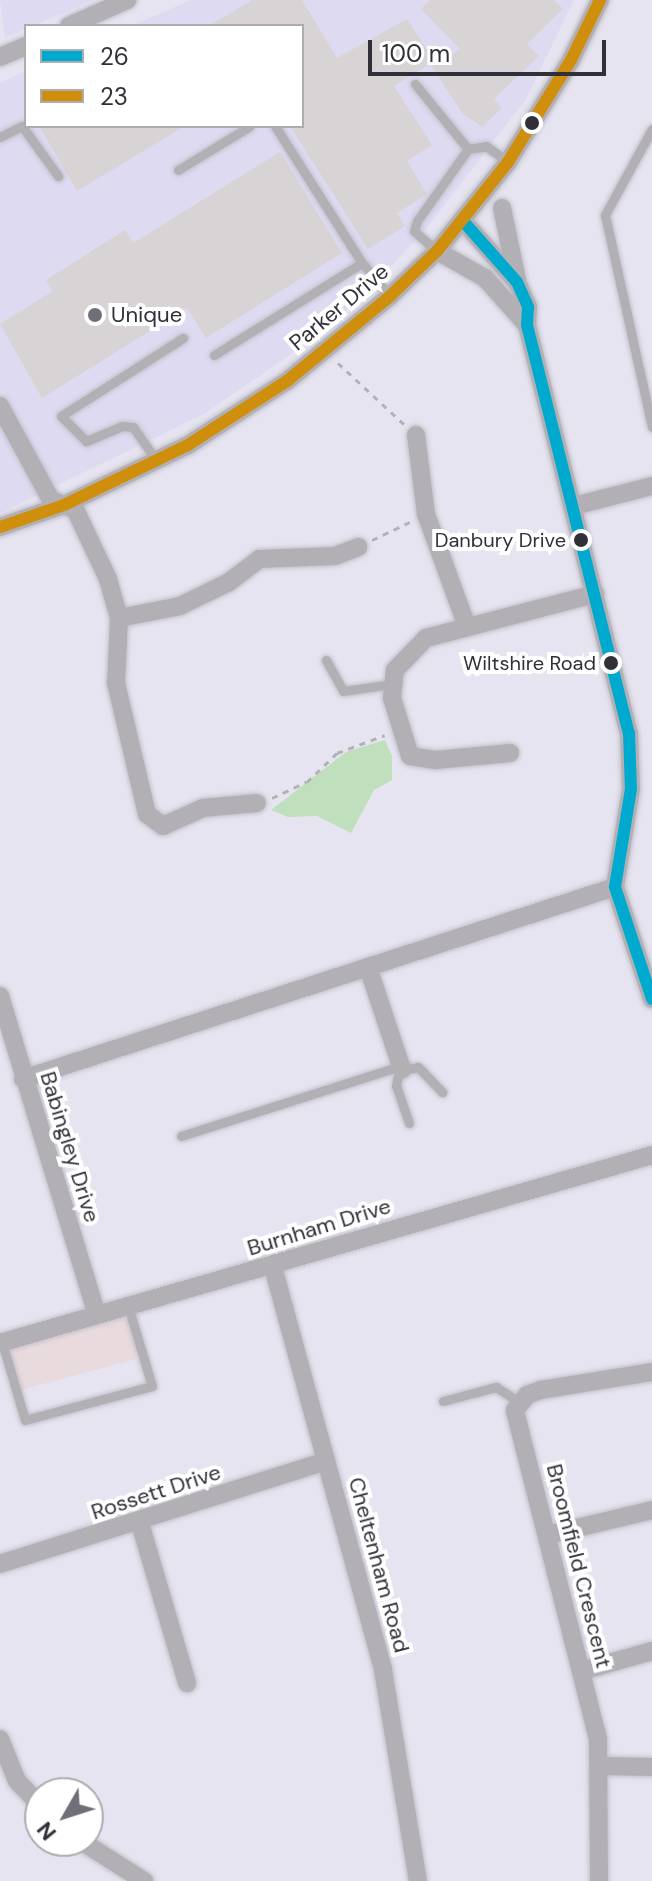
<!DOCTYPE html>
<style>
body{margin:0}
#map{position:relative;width:652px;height:1881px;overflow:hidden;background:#e6e4f0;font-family:"DM Sans",sans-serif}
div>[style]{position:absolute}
.commercial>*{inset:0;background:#e9dadd;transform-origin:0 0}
.built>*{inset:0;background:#dedaf1}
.green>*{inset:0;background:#c0dfbd}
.building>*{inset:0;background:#d8d3d5}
.path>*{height:3px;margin-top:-1.5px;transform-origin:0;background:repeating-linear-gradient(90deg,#b3b1b7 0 6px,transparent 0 12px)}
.roads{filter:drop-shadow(0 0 2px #c3c1cb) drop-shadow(0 0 2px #c3c1cb)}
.service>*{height:9px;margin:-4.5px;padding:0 4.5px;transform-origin:4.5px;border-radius:4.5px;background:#b2b0b5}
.minor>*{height:18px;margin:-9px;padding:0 9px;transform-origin:9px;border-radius:9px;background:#b2b0b5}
.bus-1>*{height:12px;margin:-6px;padding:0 6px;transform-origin:6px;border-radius:6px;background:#00a9ce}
.bus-2>*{height:12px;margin:-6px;padding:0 6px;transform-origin:6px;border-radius:6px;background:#cf8e0b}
.dots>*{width:22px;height:22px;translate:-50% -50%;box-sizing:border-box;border:4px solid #fff;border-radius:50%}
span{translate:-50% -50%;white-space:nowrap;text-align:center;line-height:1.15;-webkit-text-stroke:8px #fff;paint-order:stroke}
.bus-label{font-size:20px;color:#313039}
.right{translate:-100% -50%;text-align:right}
.street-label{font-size:22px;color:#313039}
.poi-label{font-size:22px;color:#313039}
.left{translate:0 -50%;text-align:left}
.legend{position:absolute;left:24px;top:24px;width:280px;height:104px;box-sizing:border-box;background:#fff;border:2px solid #adacb0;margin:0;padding:10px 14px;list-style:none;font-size:24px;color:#313039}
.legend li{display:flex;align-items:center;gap:16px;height:40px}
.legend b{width:40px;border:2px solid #adacb0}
.north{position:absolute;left:24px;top:1777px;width:80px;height:80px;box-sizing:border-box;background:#fff;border:2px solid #adacb0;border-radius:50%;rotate:231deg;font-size:22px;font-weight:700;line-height:32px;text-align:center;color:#313039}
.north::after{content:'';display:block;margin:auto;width:28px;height:36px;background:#706f79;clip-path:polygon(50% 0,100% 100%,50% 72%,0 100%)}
.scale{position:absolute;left:368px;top:40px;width:238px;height:36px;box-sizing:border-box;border:4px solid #313039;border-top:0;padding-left:10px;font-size:24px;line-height:28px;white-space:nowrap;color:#313039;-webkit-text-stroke:6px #fff;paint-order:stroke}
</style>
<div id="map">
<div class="commercial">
<div style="left:127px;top:1317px;width:43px;height:123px;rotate:75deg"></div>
</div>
<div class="built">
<div style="clip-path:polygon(0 0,93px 0,5px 38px)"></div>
<div style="clip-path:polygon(191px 0,574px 0,526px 99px,425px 230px,360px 299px,287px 357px,204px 414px,0 513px,0 83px,26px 71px,26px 126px,302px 126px,302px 26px,131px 26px)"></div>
</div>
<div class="green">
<div style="clip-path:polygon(385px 740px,392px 756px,392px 780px,374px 790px,351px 833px,317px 816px,288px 817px,271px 810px,346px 752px)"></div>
</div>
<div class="building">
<div style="clip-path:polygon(252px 0,302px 0,337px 58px,407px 19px,434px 61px,394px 86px,432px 145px,407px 161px,427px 194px,397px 213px,405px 226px,368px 249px,290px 126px,302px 126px,302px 26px,209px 26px)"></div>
<div style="clip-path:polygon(430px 0,554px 0,563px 9px,527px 44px,539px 56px,494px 99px,502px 108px,482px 127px,463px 114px,432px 67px,460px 49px,421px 9px)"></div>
<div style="clip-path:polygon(39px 126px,185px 126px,77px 191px)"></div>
<div style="clip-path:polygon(280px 152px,342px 253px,206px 338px,187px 308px,42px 398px,0 324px,53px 291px,46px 280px,125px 230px,133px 243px)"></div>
</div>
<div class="path">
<div style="left:338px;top:363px;width:91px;rotate:42.8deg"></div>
<div style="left:372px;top:540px;width:44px;rotate:-25.4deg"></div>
<div style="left:272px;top:798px;width:38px;rotate:-25deg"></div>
<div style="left:307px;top:782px;width:42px;rotate:-44deg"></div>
<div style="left:337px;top:753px;width:51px;rotate:-20.6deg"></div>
</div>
<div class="roads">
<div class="service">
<div style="left:415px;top:84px;width:84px;rotate:50.8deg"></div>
<div style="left:275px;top:126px;width:162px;rotate:57.6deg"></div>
<div style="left:652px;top:129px;width:98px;rotate:118.7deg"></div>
<div style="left:605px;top:215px;width:217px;rotate:77.5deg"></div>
<div style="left:0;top:137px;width:25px;rotate:-27deg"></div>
<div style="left:22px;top:126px;width:62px;rotate:54.2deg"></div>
<div style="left:178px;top:170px;width:84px;rotate:-31.4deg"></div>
<div style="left:437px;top:251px;width:30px;rotate:-139deg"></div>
<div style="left:414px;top:231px;width:10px;rotate:-73deg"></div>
<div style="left:417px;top:221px;width:88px;rotate:-54.7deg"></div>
<div style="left:468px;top:149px;width:18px;rotate:-9deg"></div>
<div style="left:486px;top:146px;width:27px;rotate:36deg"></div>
<div style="left:214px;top:355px;width:174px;rotate:-31.9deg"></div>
<div style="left:362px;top:263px;width:43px;rotate:49.7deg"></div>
<div style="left:156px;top:460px;width:40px;rotate:-124.9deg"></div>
<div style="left:133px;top:427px;width:11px;rotate:-175deg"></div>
<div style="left:122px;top:426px;width:39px;rotate:157deg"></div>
<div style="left:86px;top:441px;width:35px;rotate:-135deg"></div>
<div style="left:61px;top:416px;width:145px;rotate:-32.6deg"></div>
<div style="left:326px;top:660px;width:35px;rotate:61deg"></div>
<div style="left:343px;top:691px;width:49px;rotate:-8.1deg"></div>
<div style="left:409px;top:1123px;width:39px;rotate:-109deg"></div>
<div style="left:396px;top:1086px;width:15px;rotate:-79deg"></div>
<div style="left:399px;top:1071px;width:19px;rotate:-12deg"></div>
<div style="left:418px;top:1067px;width:35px;rotate:46deg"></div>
<div style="left:181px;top:1136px;width:231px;rotate:-17.7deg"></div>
<div style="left:2px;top:1342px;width:81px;rotate:73.6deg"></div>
<div style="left:25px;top:1420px;width:131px;rotate:-15deg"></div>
<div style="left:152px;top:1386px;width:84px;rotate:-106.7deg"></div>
<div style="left:443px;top:1401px;width:55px;rotate:-14.8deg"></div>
<div style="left:496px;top:1387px;width:27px;rotate:33deg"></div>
</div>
<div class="minor">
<div style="left:69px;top:26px;width:64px;rotate:-24.1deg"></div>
<div style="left:0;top:57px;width:28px;rotate:-23deg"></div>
<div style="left:502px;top:208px;width:74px;rotate:78.2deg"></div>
<div style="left:463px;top:221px;width:81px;rotate:48.5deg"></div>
<div style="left:517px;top:282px;width:27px;rotate:66deg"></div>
<div style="left:528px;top:307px;width:18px;rotate:93deg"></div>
<div style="left:527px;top:325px;width:421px;rotate:76deg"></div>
<div style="left:629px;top:733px;width:56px;rotate:88deg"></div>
<div style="left:631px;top:789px;width:99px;rotate:99.3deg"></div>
<div style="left:615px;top:887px;width:118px;rotate:71.7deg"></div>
<div style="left:437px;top:251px;width:55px;rotate:29.4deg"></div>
<div style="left:485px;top:278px;width:63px;rotate:48.2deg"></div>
<div style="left:0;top:406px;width:107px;rotate:61.5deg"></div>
<div style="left:51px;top:500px;width:26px;rotate:21deg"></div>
<div style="left:75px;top:509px;width:77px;rotate:64.8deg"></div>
<div style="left:108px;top:579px;width:41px;rotate:74.2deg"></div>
<div style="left:119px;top:618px;width:65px;rotate:92.6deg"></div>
<div style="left:116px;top:683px;width:135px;rotate:76.7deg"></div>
<div style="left:147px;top:814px;width:20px;rotate:37deg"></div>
<div style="left:163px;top:826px;width:44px;rotate:-24.2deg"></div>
<div style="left:203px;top:808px;width:54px;rotate:-5.3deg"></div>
<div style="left:416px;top:435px;width:80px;rotate:82.8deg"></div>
<div style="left:426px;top:514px;width:117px;rotate:70deg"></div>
<div style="left:574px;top:506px;width:81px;rotate:-14.4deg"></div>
<div style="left:0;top:527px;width:68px;rotate:-19deg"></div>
<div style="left:64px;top:505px;width:138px;rotate:-25.8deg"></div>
<div style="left:188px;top:445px;width:118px;rotate:-32.9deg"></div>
<div style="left:287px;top:381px;width:134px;rotate:-39.5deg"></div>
<div style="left:390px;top:296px;width:65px;rotate:-43.8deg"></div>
<div style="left:437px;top:251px;width:114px;rotate:-51.4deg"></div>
<div style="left:508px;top:162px;width:120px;rotate:-58.3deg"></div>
<div style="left:571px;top:60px;width:67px;rotate:-64.2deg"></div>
<div style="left:119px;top:618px;width:62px;rotate:-11.1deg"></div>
<div style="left:180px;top:606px;width:55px;rotate:-26.1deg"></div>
<div style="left:229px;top:582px;width:38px;rotate:-37deg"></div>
<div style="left:259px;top:559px;width:76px;rotate:-2.3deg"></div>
<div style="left:335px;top:556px;width:25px;rotate:-21deg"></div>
<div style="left:510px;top:753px;width:75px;rotate:174.7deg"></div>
<div style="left:435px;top:760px;width:25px;rotate:-171deg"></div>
<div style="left:410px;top:756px;width:61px;rotate:-107.2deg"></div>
<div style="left:392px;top:698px;width:28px;rotate:-84deg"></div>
<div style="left:395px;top:670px;width:45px;rotate:-45.9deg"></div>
<div style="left:426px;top:638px;width:175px;rotate:-14.6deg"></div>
<div style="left:368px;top:967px;width:108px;rotate:71.6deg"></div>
<div style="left:0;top:996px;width:330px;rotate:73.1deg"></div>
<div style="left:23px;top:1079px;width:622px;rotate:-17.97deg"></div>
<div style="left:273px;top:1267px;width:418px;rotate:74.7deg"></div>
<div style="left:383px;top:1670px;width:214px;rotate:80.6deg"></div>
<div style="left:0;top:1343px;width:679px;rotate:-16.08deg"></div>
<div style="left:140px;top:1523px;width:167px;rotate:73.6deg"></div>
<div style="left:548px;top:1535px;width:107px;rotate:-13.5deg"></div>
<div style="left:0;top:1564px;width:342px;rotate:-17.5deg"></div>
<div style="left:581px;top:1671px;width:74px;rotate:-15.7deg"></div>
<div style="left:0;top:1739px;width:45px;rotate:68deg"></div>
<div style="left:17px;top:1781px;width:33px;rotate:46deg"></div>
<div style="left:601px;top:1766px;width:51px;rotate:1.1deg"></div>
<div style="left:81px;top:1841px;width:75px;rotate:32.4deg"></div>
<div style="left:599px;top:1881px;width:142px;rotate:-90.4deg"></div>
<div style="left:598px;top:1739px;width:339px;rotate:-104.2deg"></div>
<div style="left:515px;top:1410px;width:19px;rotate:-51deg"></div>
<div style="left:527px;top:1395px;width:15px;rotate:-20deg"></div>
<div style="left:541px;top:1390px;width:112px;rotate:-9.2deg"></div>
</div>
</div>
<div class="bus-1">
<div style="left:463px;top:221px;width:81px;rotate:48.5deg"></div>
<div style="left:517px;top:282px;width:27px;rotate:66deg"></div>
<div style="left:528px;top:307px;width:18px;rotate:93deg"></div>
<div style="left:527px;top:325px;width:421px;rotate:76deg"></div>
<div style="left:629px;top:733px;width:56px;rotate:88deg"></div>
<div style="left:631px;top:789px;width:99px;rotate:99.3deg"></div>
<div style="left:615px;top:887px;width:118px;rotate:71.7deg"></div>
</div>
<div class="bus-2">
<div style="left:0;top:527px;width:68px;rotate:-19deg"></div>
<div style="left:64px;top:505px;width:138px;rotate:-25.8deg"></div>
<div style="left:188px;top:445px;width:118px;rotate:-32.9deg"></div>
<div style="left:287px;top:381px;width:134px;rotate:-39.5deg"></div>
<div style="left:390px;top:296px;width:65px;rotate:-43.8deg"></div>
<div style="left:437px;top:251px;width:114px;rotate:-51.4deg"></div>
<div style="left:508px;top:162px;width:120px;rotate:-58.3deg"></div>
<div style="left:571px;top:60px;width:67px;rotate:-64.2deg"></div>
</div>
<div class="dots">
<div style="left:532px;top:123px;background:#313039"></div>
<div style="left:95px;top:315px;background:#706f79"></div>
<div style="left:581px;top:540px;background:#313039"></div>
<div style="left:611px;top:663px;background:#313039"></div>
</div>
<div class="bus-label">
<span class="right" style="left:566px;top:540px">Danbury Drive</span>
<span class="right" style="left:596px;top:663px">Wiltshire Road</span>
</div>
<div class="street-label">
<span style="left:339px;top:307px;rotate:-40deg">Parker Drive</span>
<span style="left:70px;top:1147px;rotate:73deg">Babingley Drive</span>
<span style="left:319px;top:1227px;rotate:-17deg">Burnham Drive</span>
<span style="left:156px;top:1492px;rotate:-18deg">Rossett Drive</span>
<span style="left:379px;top:1565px;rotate:75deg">Cheltenham Road</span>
<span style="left:579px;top:1566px;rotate:76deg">Broomfield Crescent</span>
</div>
<div class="poi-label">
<span class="left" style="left:111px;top:315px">Unique</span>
</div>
<ul class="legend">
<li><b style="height:10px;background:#00a9ce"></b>26</li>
<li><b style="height:10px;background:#cf8e0b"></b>23</li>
</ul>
<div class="north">N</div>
<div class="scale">100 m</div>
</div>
